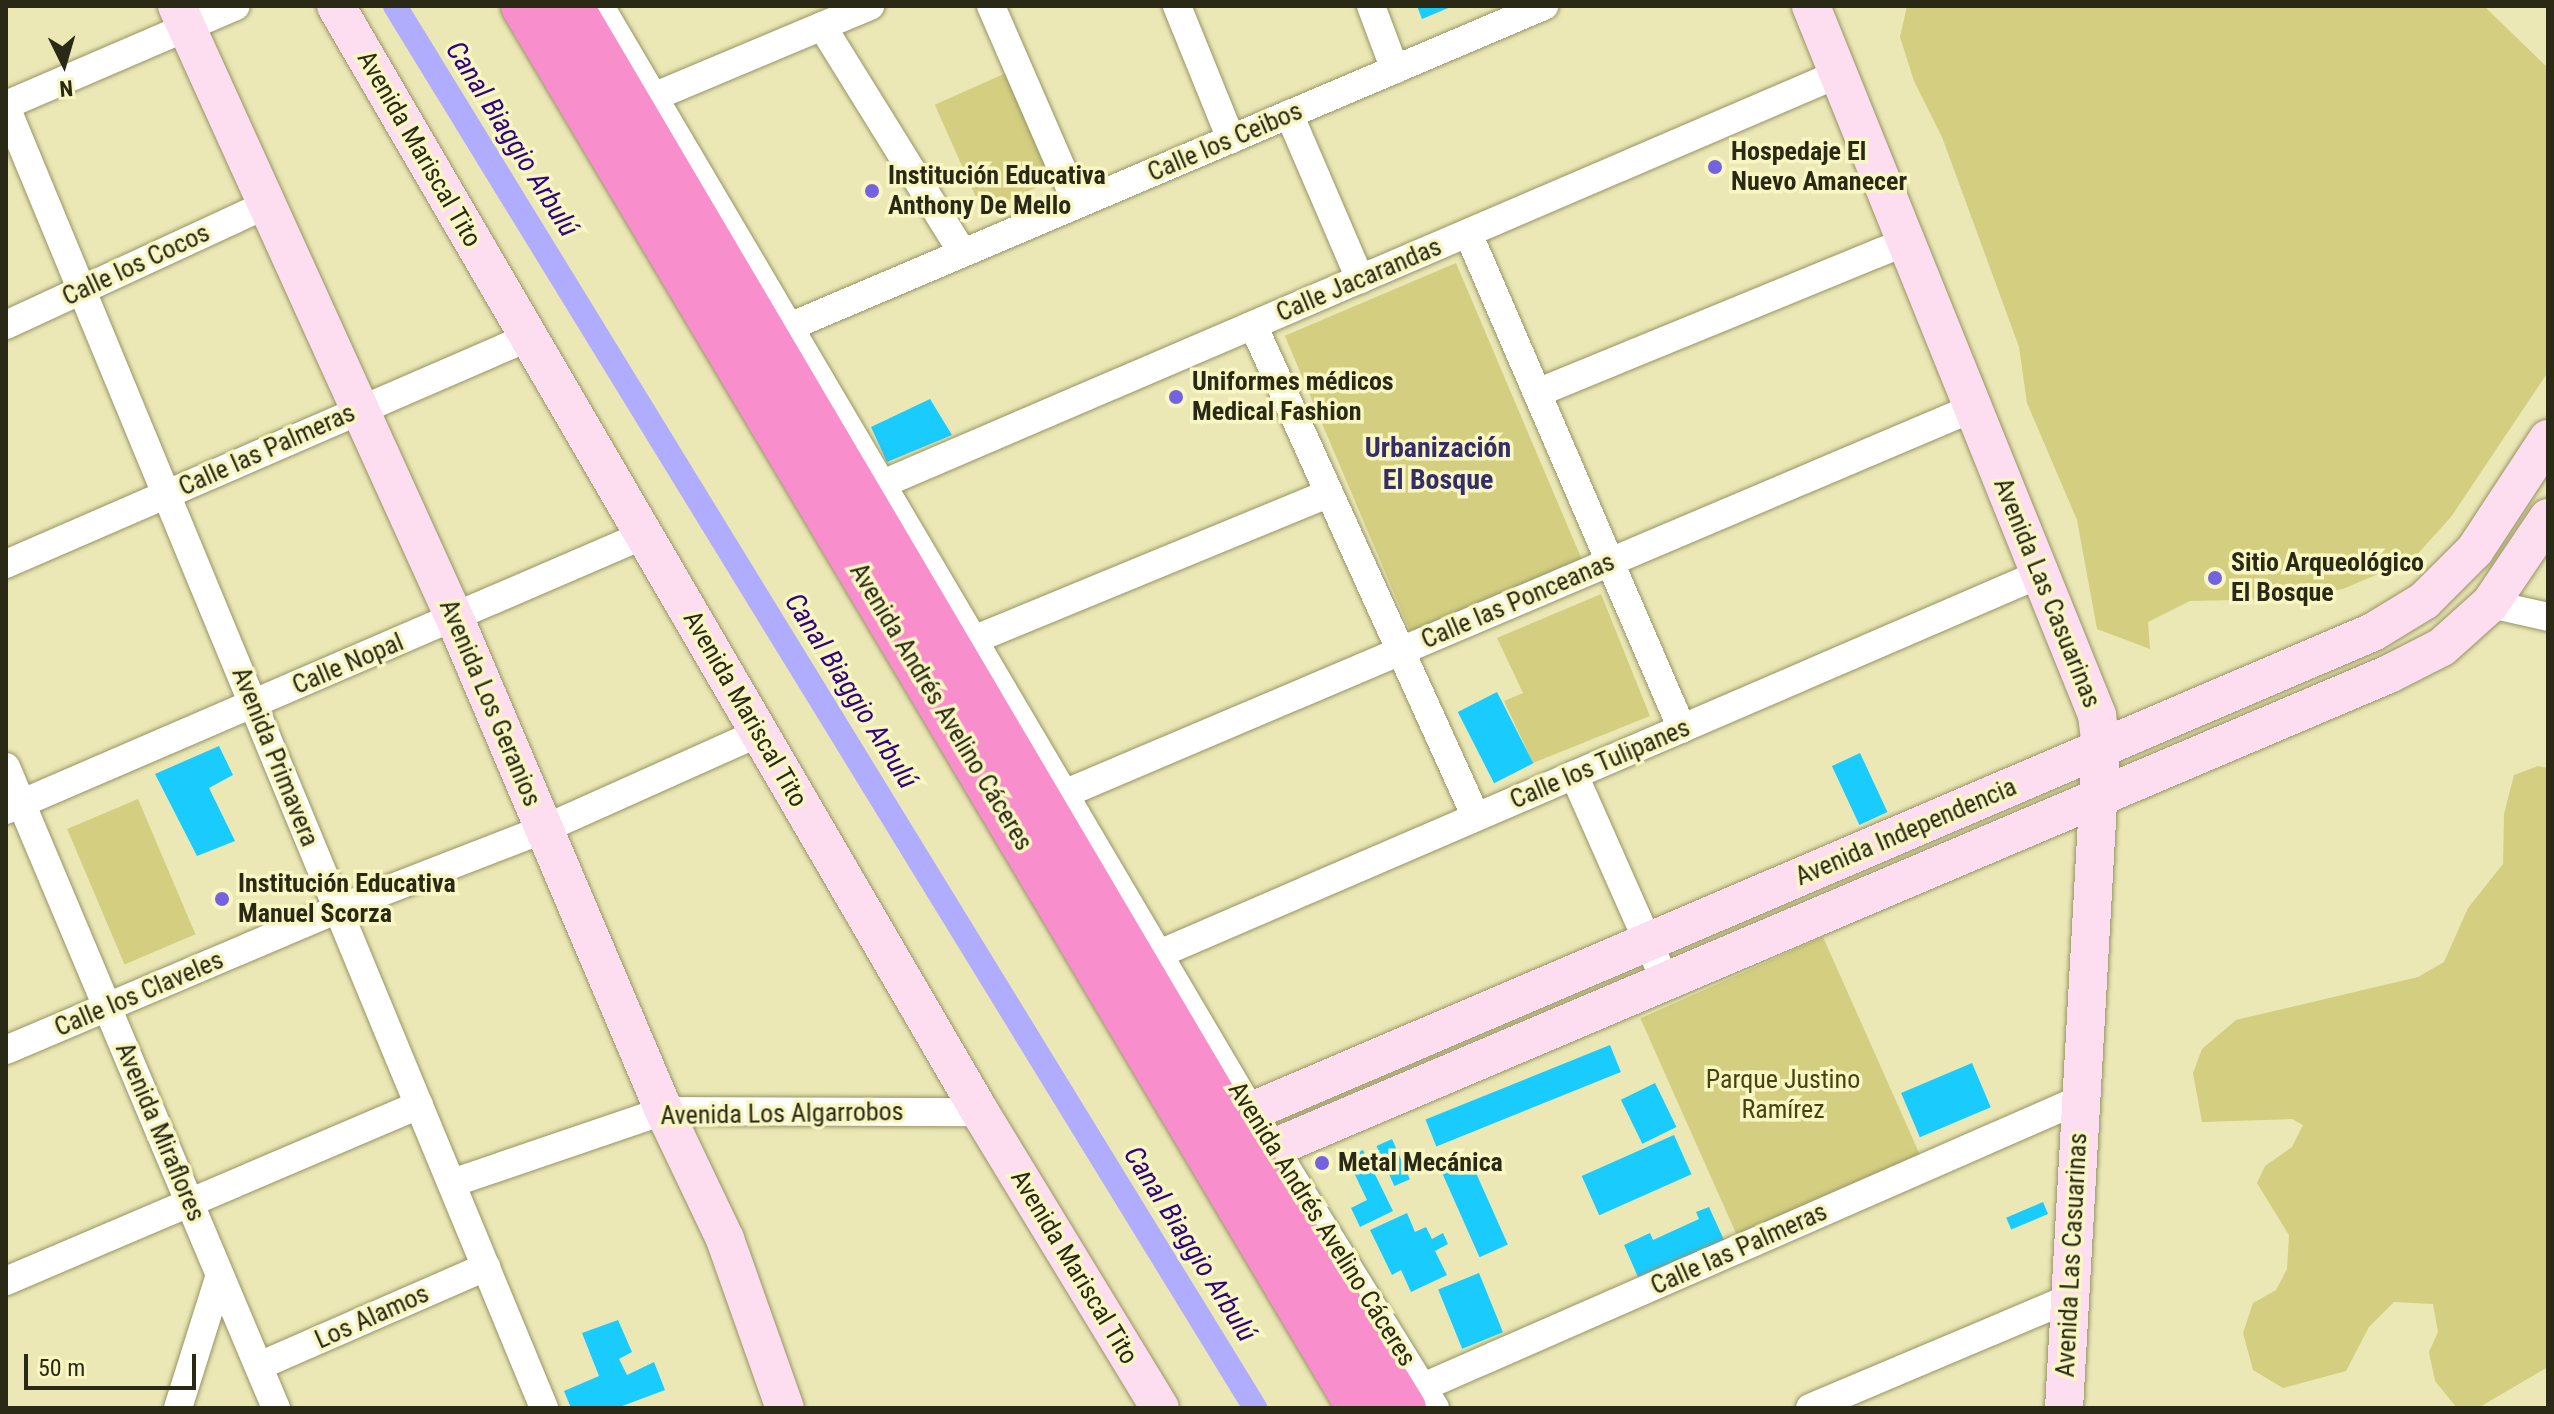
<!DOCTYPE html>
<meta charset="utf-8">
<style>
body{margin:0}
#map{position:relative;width:2554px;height:1414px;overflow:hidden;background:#ebe8b6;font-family:"Roboto Condensed",sans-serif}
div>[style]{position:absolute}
.green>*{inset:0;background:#d3ce80;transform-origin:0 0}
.canal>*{height:24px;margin:-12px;padding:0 12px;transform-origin:12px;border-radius:12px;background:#b0adff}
.building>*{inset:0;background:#1acbfe;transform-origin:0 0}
.roads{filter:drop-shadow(0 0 2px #979465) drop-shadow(0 0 2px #979465)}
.street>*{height:28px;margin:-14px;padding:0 14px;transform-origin:14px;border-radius:14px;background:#fff}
.secondary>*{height:38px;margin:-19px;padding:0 19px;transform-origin:19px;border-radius:19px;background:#fdddf0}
.highway>*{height:44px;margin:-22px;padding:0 22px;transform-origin:22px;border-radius:22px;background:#f98ecc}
.dots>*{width:22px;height:22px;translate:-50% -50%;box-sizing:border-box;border:4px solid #f8f6c3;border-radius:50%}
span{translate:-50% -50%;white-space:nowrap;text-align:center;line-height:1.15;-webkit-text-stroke:7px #f8f6c3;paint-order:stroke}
.street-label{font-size:26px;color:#2a2915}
.poi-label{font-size:26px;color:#2a2915;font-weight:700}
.left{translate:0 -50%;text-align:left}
.park-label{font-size:26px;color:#47430f}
.water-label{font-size:28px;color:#2f0280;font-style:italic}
.neighbourhood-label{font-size:28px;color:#342d68;font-weight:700}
.frame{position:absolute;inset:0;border:8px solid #2a2915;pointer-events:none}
.north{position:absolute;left:24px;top:24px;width:80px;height:80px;-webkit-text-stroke:6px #f8f6c3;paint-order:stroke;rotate:175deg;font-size:22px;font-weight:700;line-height:32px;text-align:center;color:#2a2915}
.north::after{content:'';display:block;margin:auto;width:28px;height:36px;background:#2a2915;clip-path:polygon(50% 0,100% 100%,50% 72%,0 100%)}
.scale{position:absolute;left:24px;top:1354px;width:172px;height:36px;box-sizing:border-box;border:4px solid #2a2915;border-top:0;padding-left:10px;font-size:24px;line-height:28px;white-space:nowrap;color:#2a2915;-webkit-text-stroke:6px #f8f6c3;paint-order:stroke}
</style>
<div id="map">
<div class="green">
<div style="clip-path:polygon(1907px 6px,2484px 6px,2548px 68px,2548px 372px,2451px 517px,2413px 559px,2343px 589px,2280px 599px,2190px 601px,2148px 622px,2150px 649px,2097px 629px,2077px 520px,2027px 403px,2019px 347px,1942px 137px,1914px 81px,1900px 37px)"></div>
<div style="left:1006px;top:73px;width:117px;height:78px;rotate:66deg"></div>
<div style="left:1456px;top:263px;width:333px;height:186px;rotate:67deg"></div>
<div style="clip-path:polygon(1601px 594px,1650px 716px,1533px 763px,1504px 701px,1523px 693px,1497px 638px)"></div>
<div style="clip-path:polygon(2538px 766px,2548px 768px,2548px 1367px,2478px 1408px,2457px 1408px,2435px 1381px,2429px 1352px,2438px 1332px,2433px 1304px,2394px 1302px,2369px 1327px,2346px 1371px,2283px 1388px,2253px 1370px,2243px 1333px,2253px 1303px,2276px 1290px,2287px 1269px,2289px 1235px,2257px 1183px,2265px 1166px,2292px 1147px,2303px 1125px,2292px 1119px,2202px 1122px,2193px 1073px,2202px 1049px,2236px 1020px,2418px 977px,2444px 962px,2468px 908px,2503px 864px,2504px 814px,2514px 775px)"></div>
<div style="left:138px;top:799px;width:147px;height:77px;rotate:67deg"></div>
<div style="left:1823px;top:937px;width:243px;height:200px;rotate:66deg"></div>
</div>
<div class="canal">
<div style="left:395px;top:6px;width:1645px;rotate:58.47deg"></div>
</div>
<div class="building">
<div style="clip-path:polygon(1417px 6px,1453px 6px,1422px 19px)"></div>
<div style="clip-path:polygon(930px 399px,952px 435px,887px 462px,871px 427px)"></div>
<div style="left:1497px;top:692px;width:80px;height:44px;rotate:63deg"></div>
<div style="clip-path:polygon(219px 746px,233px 775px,209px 788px,235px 841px,197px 856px,155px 774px)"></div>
<div style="left:1860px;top:753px;width:65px;height:31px;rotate:65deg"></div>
<div style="left:1610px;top:1045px;width:29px;height:199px;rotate:68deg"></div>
<div style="left:1972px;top:1063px;width:48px;height:77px;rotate:67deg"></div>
<div style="left:1655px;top:1083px;width:49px;height:38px;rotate:64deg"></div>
<div style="left:1674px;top:1135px;width:43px;height:101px;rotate:66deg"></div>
<div style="left:1392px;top:1139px;width:44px;height:17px;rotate:66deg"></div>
<div style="clip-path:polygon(1363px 1150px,1393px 1211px,1360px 1227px,1351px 1208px,1367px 1200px,1347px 1158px)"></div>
<div style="left:1468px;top:1155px;width:98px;height:31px;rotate:66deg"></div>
<div style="left:2043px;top:1202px;width:13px;height:40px;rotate:67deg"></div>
<div style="clip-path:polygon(1709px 1207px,1724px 1240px,1638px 1277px,1624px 1245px,1650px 1233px,1653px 1240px,1699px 1219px,1696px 1212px)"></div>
<div style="clip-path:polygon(1407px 1213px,1415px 1232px,1426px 1227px,1432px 1239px,1443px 1233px,1448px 1244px,1435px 1251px,1447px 1275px,1411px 1292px,1401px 1270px,1392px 1275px,1370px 1230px)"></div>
<div style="left:1479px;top:1273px;width:64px;height:44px;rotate:68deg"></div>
<div style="clip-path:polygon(618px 1320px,632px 1352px,619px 1359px,627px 1375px,654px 1362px,665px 1390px,617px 1408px,571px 1408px,564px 1391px,599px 1376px,582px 1333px)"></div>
</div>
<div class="roads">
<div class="street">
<div style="left:600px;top:6px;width:1283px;rotate:59.5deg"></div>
<div style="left:1251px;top:1111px;width:349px;rotate:58.2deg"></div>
<div style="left:991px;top:6px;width:216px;rotate:66.5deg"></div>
<div style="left:1177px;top:6px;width:144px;rotate:67.9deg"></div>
<div style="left:1371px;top:6px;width:68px;rotate:69.4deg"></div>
<div style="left:822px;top:26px;width:267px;rotate:58.2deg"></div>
<div style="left:639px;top:103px;width:251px;rotate:-22.8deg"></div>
<div style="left:6px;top:105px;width:250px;rotate:-23.3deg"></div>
<div style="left:6px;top:107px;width:1408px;rotate:67.53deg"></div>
<div style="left:1289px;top:114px;width:180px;rotate:66.7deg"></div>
<div style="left:1468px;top:233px;width:540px;rotate:66.66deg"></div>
<div style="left:6px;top:325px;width:286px;rotate:-24.8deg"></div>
<div style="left:1253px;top:325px;width:540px;rotate:65.62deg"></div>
<div style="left:775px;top:333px;width:836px;rotate:-23.04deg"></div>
<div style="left:1537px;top:393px;width:399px;rotate:-22.3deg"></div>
<div style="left:880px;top:485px;width:1042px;rotate:-23.22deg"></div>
<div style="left:6px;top:564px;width:570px;rotate:-23.46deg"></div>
<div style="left:2490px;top:604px;width:59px;rotate:12.6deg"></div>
<div style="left:973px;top:640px;width:385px;rotate:-22.4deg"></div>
<div style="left:6px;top:767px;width:696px;rotate:67.16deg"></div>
<div style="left:1574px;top:775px;width:227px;rotate:66.1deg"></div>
<div style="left:1064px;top:794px;width:988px;rotate:-23.01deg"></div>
<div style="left:6px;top:810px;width:695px;rotate:-23.32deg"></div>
<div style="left:1159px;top:954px;width:959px;rotate:-23.33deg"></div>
<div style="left:6px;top:1050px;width:361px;rotate:-23deg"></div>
<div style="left:338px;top:909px;width:221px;rotate:-21.2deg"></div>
<div style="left:544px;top:829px;width:235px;rotate:-24.1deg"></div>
<div style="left:452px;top:1183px;width:224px;rotate:-18.8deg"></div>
<div style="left:664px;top:1111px;width:316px;rotate:0.2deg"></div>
<div style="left:6px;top:1281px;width:449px;rotate:-23.1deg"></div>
<div style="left:259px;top:1366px;width:248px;rotate:-23.6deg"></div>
<div style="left:1407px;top:1394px;width:736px;rotate:-23.64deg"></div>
<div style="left:178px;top:1408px;width:139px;rotate:-72.5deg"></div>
<div style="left:1810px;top:1408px;width:282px;rotate:-22.9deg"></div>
</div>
<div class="secondary">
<div style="left:177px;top:6px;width:673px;rotate:65.61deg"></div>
<div style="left:455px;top:619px;width:535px;rotate:66.98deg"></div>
<div style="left:664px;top:1111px;width:142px;rotate:64.5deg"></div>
<div style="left:725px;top:1239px;width:179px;rotate:70.5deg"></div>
<div style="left:336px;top:6px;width:1280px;rotate:59.79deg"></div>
<div style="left:980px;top:1112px;width:346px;rotate:58.7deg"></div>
<div style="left:1811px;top:6px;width:765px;rotate:68.03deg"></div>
<div style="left:2097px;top:715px;width:34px;rotate:83deg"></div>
<div style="left:2101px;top:749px;width:660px;rotate:93.21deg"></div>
<div style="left:1203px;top:1132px;width:1272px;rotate:-23.14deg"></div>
<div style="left:2373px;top:632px;width:60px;rotate:-31.3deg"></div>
<div style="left:2424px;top:601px;width:72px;rotate:-45deg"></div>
<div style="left:2475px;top:550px;width:133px;rotate:-56.7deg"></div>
<div style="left:1224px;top:1169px;width:1266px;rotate:-23.02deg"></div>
<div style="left:2389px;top:674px;width:59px;rotate:-27deg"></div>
<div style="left:2442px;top:647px;width:64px;rotate:-41.9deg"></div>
<div style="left:2490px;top:604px;width:104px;rotate:-56deg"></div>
</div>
<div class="highway">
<div style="left:523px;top:6px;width:1632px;rotate:59.19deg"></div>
<div style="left:571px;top:6px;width:1337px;rotate:59.48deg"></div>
<div style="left:1250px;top:1158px;width:294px;rotate:58.4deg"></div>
</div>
</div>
<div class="dots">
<div style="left:1715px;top:167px;background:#7363de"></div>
<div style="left:872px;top:191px;background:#7363de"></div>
<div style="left:1176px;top:397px;background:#7363de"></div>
<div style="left:2215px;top:578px;background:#7363de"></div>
<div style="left:222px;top:899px;background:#7363de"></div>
<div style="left:1322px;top:1163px;background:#7363de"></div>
</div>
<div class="street-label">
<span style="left:1225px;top:142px;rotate:-23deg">Calle los Ceibos</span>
<span style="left:419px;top:149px;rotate:60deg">Avenida Mariscal Tito</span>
<span style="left:136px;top:265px;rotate:-25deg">Calle los Cocos</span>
<span style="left:1359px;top:280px;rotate:-23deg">Calle Jacarandas</span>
<span style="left:267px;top:450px;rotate:-24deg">Calle las Palmeras</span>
<span style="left:2047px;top:593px;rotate:68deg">Avenida Las Casuarinas</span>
<span style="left:1518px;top:601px;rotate:-23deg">Calle las Ponceanas</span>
<span style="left:348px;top:664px;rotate:-23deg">Calle Nopal</span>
<span style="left:490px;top:703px;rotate:67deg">Avenida Los Geranios</span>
<span style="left:941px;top:707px;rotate:59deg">Avenida Andrés Avelino Cáceres</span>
<span style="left:745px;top:709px;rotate:60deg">Avenida Mariscal Tito</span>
<span style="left:275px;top:757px;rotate:68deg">Avenida Primavera</span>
<span style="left:1600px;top:764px;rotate:-23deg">Calle los Tulipanes</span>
<span style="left:1906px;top:832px;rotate:-23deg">Avenida Independencia</span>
<span style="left:139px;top:994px;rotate:-23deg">Calle los Claveles</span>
<span style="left:782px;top:1114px;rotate:-1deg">Avenida Los Algarrobos</span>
<span style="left:160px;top:1132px;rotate:67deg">Avenida Miraflores</span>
<span style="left:1322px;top:1224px;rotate:58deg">Avenida Andrés Avelino Cáceres</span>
<span style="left:1739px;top:1249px;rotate:-24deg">Calle las Palmeras</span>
<span style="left:2072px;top:1255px;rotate:-87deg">Avenida Las Casuarinas</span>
<span style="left:1074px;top:1267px;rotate:59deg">Avenida Mariscal Tito</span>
<span style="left:372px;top:1317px;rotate:-24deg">Los Alamos</span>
</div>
<div class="poi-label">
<span class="left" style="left:1731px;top:167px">Hospedaje El<br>Nuevo Amanecer</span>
<span class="left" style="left:888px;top:191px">Institución Educativa<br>Anthony De Mello</span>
<span class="left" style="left:1192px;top:397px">Uniformes médicos<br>Medical Fashion</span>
<span class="left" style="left:2231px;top:578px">Sitio Arqueológico<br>El Bosque</span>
<span class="left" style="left:238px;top:899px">Institución Educativa<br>Manuel Scorza</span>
<span class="left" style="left:1338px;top:1163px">Metal Mecánica</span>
</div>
<div class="park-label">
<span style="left:1783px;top:1095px">Parque Justino<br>Ramírez</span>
</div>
<div class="water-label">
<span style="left:512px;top:139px;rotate:58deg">Canal Biaggio Arbulú</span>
<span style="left:851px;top:691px;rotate:58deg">Canal Biaggio Arbulú</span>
<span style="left:1190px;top:1244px;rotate:58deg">Canal Biaggio Arbulú</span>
</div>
<div class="neighbourhood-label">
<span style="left:1438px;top:464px">Urbanización<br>El Bosque</span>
</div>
<div class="frame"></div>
<div class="north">N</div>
<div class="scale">50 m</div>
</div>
